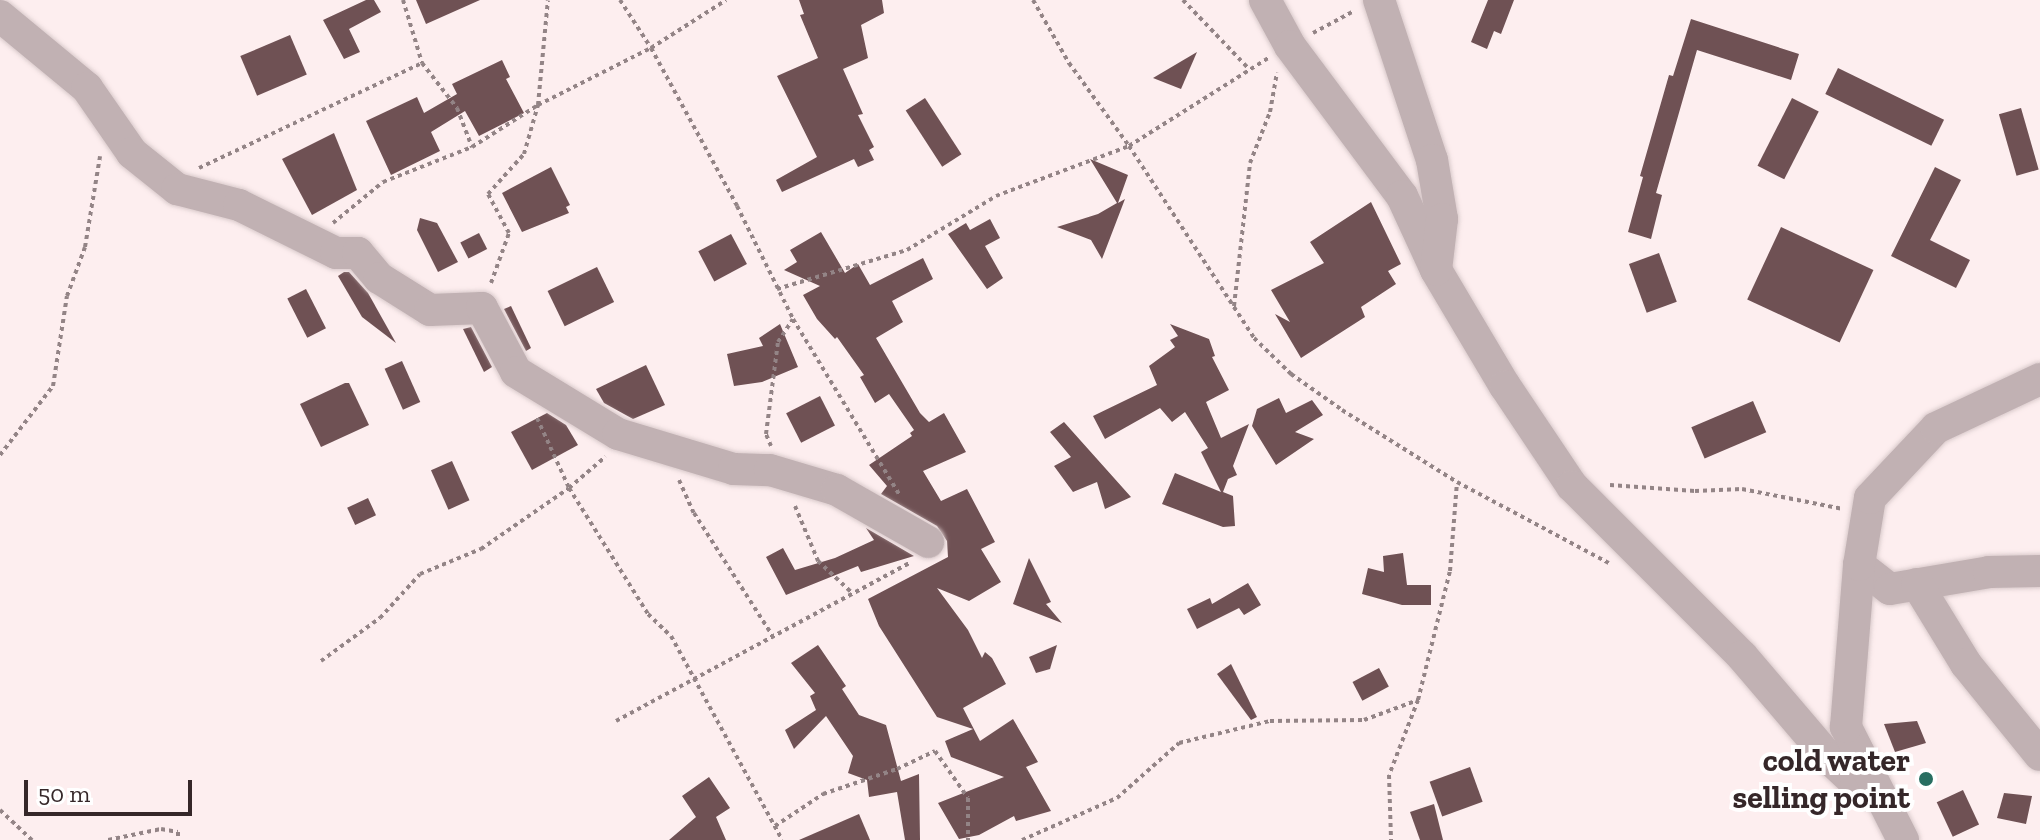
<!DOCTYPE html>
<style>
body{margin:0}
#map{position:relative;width:2040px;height:840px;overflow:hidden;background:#fdeeef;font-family:"Zilla Slab",serif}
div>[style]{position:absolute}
.building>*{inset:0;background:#6f5154;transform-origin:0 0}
.path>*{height:4px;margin-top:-2px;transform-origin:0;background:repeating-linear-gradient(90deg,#938486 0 4px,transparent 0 8px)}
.roads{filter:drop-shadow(0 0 2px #d9cacb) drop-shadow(0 0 2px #d9cacb)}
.minor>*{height:32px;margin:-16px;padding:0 16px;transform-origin:16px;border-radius:16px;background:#c1b1b3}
.dots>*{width:22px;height:22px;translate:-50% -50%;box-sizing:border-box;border:4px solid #fff;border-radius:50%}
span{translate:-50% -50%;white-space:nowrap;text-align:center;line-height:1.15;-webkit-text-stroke:8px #fff;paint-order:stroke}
.poi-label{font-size:32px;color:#352729;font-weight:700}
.right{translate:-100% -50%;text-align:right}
.scale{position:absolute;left:24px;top:780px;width:168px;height:36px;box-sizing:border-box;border:4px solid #352729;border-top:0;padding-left:10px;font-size:24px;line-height:28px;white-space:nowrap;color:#352729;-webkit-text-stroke:6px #fff;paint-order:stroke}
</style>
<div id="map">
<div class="building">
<div style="clip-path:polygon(366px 0,374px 0,381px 12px,349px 29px,360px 52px,344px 59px,323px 20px)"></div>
<div style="clip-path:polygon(416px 0,480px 0,426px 24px)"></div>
<div style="clip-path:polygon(799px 0,882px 0,884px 13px,861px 25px,868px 58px,843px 69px,863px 114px,858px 115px,874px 147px,869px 150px,874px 160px,858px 167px,854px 159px,782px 192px,776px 180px,817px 157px,777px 76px,818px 58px,800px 15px,804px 14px)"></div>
<div style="clip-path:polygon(1488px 0,1514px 0,1501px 34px,1494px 31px,1487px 49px,1471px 42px)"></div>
<div style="clip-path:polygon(1691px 19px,1799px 54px,1791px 80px,1697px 50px,1656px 193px,1662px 195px,1651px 239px,1628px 232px,1643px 177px,1640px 176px,1669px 75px,1673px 76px)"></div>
<div style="left:290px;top:35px;width:43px;height:54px;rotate:67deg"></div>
<div style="clip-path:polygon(1197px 52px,1181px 89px,1153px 78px)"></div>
<div style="clip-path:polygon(502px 60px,510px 77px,506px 79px,524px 113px,479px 136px,465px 111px,431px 132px,440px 151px,391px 175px,366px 121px,417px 97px,424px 113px,457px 94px,452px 84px)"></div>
<div style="left:1838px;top:68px;width:118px;height:29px;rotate:26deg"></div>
<div style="left:925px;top:98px;width:67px;height:23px;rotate:57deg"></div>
<div style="left:1792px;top:98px;width:30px;height:76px;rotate:27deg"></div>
<div style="left:2021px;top:108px;width:64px;height:23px;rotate:74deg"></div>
<div style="clip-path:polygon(334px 133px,357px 190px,312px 215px,282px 159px)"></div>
<div style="clip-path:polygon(1090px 159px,1128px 175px,1118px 203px,1125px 199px,1102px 259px,1091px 240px,1057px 227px,1098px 214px,1117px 203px)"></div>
<div style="clip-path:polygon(551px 167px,570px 205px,566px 207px,569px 213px,522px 232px,502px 193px)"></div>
<div style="clip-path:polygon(1935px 167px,1961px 180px,1930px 240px,1970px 260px,1956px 288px,1891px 256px)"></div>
<div style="clip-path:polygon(1371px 202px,1401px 264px,1388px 271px,1396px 284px,1361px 307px,1365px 317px,1301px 358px,1275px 314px,1290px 322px,1271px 290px,1324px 263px,1310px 242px)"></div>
<div style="clip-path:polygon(420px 218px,437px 223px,458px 262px,438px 272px,417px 230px)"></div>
<div style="clip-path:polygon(990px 219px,1000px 238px,985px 246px,1003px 278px,987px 289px,948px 234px,966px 223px,970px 230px)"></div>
<div style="left:1781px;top:227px;width:102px;height:80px;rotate:25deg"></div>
<div style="clip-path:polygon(821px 232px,845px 273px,858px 264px,870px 285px,923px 258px,933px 279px,892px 301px,903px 322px,876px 338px,920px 413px,929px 422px,944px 413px,966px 452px,923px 471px,941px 501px,967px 489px,995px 542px,981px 549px,1001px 582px,969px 601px,937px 588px,968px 630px,982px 658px,985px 652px,992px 658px,1006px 684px,963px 708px,980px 741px,1013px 719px,1038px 762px,1026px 767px,1051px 811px,1016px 821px,1014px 816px,979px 835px,959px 839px,938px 803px,1004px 777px,951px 757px,945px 741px,973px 729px,937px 717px,879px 626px,868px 599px,948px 557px,947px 541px,937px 526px,881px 494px,887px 486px,869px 465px,912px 436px,910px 433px,914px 430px,889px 394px,875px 403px,860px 377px,864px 375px,837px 337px,835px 339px,817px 319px,803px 295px,820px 286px,784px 270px,797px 262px,790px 250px)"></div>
<div style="left:479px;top:233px;width:18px;height:21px;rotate:63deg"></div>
<div style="left:731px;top:234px;width:34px;height:37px;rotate:62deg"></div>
<div style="left:1659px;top:253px;width:52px;height:32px;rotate:70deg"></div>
<div style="left:597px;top:267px;width:39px;height:55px;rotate:64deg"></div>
<div style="clip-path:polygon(344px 272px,349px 272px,368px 293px,396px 343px,362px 317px,338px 276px)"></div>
<div style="left:306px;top:289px;width:44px;height:21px;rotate:63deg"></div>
<div style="clip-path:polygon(511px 306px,531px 348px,526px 351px,504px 309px)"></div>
<div style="clip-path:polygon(780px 324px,798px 367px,762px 382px,734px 386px,727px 354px,763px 346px,759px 338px)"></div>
<div style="clip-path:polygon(1170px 324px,1209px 339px,1215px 356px,1212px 357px,1229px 390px,1206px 402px,1221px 438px,1249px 424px,1233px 466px,1237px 475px,1228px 479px,1223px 492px,1233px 496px,1235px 526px,1223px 527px,1162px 504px,1175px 473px,1221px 492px,1201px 452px,1208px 448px,1185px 412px,1172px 422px,1160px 408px,1105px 439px,1093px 416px,1157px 385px,1149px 366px,1175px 347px,1170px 340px,1178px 336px)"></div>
<div style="clip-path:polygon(471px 327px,492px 367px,484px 372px,463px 329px)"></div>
<div style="left:402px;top:361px;width:45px;height:19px;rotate:66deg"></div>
<div style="clip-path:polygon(646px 365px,665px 405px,633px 419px,604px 403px,596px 389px)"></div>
<div style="clip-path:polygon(345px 383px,349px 383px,369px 425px,321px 447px,300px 404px)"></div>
<div style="left:820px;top:396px;width:33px;height:38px;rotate:63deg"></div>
<div style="clip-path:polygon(1279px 398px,1286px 413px,1312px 400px,1323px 415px,1295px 432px,1314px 439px,1276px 465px,1252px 426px,1257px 409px)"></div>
<div style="left:1753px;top:401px;width:34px;height:67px;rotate:67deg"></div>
<div style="clip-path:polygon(547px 413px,566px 425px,578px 445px,532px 470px,511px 432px)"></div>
<div style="clip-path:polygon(1064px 422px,1072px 431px,1131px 497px,1105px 509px,1097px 482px,1073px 492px,1054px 466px,1071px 457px,1050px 432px)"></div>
<div style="left:452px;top:461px;width:43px;height:23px;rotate:66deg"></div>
<div style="left:368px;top:498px;width:19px;height:23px;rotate:65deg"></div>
<div style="clip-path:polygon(866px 528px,914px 556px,861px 572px,858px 566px,786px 595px,766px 557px,783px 548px,795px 570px,835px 558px,874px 540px)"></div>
<div style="clip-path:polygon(1403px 553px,1407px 585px,1431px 585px,1431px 605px,1402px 605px,1362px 594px,1368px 568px,1384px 572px,1383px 556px)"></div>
<div style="clip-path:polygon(1029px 558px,1051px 602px,1046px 604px,1062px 623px,1013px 604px)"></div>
<div style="clip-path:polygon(1248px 583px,1261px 605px,1244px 615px,1239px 608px,1197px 629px,1187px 609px,1210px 598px,1212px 604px)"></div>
<div style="clip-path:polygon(818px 645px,846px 686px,842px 689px,859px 715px,886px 725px,901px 781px,919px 774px,920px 840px,905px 840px,897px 792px,869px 797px,867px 780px,848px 773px,853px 756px,826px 716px,794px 749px,785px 730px,816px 710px,810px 696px,815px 693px,791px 663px)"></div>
<div style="clip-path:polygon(1057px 645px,1050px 669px,1036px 673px,1029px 657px)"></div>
<div style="clip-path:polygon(1231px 664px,1257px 717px,1251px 720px,1217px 674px)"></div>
<div style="left:1379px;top:668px;width:21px;height:30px;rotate:62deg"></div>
<div style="clip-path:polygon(1917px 721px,1926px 743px,1895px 752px,1884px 724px)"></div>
<div style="left:1470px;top:767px;width:37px;height:43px;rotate:70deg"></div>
<div style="clip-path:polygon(709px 777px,730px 808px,716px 817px,726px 840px,669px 840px,696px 817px,682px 796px)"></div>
<div style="left:1963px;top:790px;width:38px;height:29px;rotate:65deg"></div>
<div style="clip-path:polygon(2004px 793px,2032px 796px,2026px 824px,1997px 818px)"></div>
<div style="clip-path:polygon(1434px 804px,1443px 840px,1420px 840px,1410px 812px)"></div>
<div style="clip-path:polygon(859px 814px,870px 840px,799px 840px)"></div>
</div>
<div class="path">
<div style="left:403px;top:0;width:66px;rotate:73.2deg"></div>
<div style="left:422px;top:63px;width:57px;rotate:52.1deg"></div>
<div style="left:457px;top:108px;width:42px;rotate:69deg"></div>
<div style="left:620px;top:0;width:57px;rotate:57.1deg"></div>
<div style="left:651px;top:48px;width:180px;rotate:61.4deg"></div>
<div style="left:737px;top:206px;width:126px;rotate:63.6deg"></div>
<div style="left:793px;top:319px;width:205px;rotate:58.8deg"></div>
<div style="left:1033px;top:0;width:73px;rotate:60.3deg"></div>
<div style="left:1069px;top:63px;width:102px;rotate:54.1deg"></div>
<div style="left:1129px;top:146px;width:229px;rotate:56.9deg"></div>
<div style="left:1254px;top:338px;width:52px;rotate:44.2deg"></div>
<div style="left:1291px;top:374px;width:62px;rotate:35.2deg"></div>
<div style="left:1342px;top:410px;width:136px;rotate:32.1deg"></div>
<div style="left:1457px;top:482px;width:172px;rotate:28.1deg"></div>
<div style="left:1183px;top:0;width:94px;rotate:46.3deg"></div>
<div style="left:1313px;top:33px;width:47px;rotate:-28.2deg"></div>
<div style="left:199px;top:168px;width:246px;rotate:-25.2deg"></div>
<div style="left:333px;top:223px;width:65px;rotate:-39.4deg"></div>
<div style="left:383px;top:182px;width:96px;rotate:-21.5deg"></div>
<div style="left:472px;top:147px;width:78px;rotate:-32.5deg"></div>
<div style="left:538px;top:105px;width:127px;rotate:-26.8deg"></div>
<div style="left:651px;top:48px;width:89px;rotate:-32.6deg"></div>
<div style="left:491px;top:283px;width:53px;rotate:-70.2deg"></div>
<div style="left:509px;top:233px;width:44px;rotate:-118.3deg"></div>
<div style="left:488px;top:194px;width:54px;rotate:-48deg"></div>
<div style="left:524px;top:154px;width:51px;rotate:-74.1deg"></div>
<div style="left:538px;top:105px;width:105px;rotate:-84.6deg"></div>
<div style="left:777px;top:289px;width:136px;rotate:-16.7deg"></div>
<div style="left:907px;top:250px;width:104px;rotate:-31.2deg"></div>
<div style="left:996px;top:196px;width:142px;rotate:-20.6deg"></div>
<div style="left:1129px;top:146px;width:165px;rotate:-32.3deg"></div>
<div style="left:1234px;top:306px;width:144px;rotate:-83.6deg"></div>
<div style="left:1250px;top:163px;width:55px;rotate:-68.6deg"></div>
<div style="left:1270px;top:112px;width:40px;rotate:-80deg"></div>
<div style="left:537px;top:418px;width:77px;rotate:65.4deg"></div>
<div style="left:569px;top:488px;width:149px;rotate:57.9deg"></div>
<div style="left:648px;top:614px;width:32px;rotate:44deg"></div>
<div style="left:671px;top:636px;width:232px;rotate:61.4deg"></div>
<div style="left:771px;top:446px;width:13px;rotate:-113deg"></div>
<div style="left:766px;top:434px;width:93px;rotate:-82.6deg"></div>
<div style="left:778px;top:342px;width:27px;rotate:-57deg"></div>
<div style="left:0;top:455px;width:87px;rotate:-52.5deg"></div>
<div style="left:53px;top:386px;width:91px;rotate:-81.2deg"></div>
<div style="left:67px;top:296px;width:52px;rotate:-69.8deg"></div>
<div style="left:85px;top:247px;width:92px;rotate:-80.6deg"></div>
<div style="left:679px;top:480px;width:36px;rotate:66deg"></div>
<div style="left:694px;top:513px;width:145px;rotate:57.4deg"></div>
<div style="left:1610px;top:485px;width:85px;rotate:4deg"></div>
<div style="left:1695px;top:491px;width:47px;rotate:-2.4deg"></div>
<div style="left:1742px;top:489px;width:103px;rotate:11.2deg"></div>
<div style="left:795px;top:506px;width:60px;rotate:67.3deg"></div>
<div style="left:818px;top:561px;width:45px;rotate:43.2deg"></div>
<div style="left:321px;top:661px;width:73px;rotate:-36.1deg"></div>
<div style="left:380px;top:618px;width:59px;rotate:-47.7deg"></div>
<div style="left:420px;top:574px;width:66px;rotate:-22.3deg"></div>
<div style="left:481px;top:549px;width:107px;rotate:-34.7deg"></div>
<div style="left:569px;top:488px;width:48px;rotate:-40.7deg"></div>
<div style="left:1418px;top:700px;width:133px;rotate:-76.1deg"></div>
<div style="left:1450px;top:571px;width:88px;rotate:-85.5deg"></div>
<div style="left:616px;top:721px;width:333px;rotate:-28.3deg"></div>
<div style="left:0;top:810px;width:44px;rotate:43.2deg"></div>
<div style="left:775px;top:826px;width:58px;rotate:-33.7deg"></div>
<div style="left:823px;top:794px;width:78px;rotate:-18.7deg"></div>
<div style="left:897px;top:769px;width:42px;rotate:-25.3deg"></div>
<div style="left:935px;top:751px;width:57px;rotate:54.9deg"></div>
<div style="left:968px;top:798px;width:42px;rotate:90deg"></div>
<div style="left:108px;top:840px;width:54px;rotate:-11.7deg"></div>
<div style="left:161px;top:829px;width:17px;rotate:10deg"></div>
<div style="left:178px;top:832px;width:8px;rotate:90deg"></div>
<div style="left:1022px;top:840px;width:104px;rotate:-23.9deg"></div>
<div style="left:1117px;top:798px;width:83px;rotate:-41.6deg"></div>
<div style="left:1179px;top:743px;width:94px;rotate:-13.6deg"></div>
<div style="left:1270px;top:721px;width:94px;rotate:-0.6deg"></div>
<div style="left:1364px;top:720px;width:58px;rotate:-20.3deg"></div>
<div style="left:1418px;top:700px;width:80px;rotate:111.1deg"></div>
<div style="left:1389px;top:775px;width:65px;rotate:88.2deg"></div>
</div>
<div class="roads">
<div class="minor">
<div style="left:1265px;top:0;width:52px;rotate:61.5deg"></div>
<div style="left:1290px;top:46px;width:187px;rotate:53.3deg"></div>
<div style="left:1402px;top:196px;width:81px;rotate:65.3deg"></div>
<div style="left:1436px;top:270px;width:135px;rotate:59.3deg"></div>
<div style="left:1505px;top:386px;width:120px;rotate:56.2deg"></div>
<div style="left:1572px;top:486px;width:240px;rotate:45deg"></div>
<div style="left:1742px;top:656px;width:134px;rotate:49.5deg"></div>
<div style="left:1829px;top:758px;width:37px;rotate:43deg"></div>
<div style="left:1856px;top:783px;width:31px;rotate:32deg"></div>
<div style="left:1379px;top:0;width:169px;rotate:71.7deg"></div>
<div style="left:1432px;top:160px;width:60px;rotate:80.4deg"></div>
<div style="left:1442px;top:219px;width:51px;rotate:96.7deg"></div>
<div style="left:0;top:16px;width:113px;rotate:39.6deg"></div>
<div style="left:87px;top:88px;width:79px;rotate:55.3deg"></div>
<div style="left:132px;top:153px;width:58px;rotate:38.7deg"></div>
<div style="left:177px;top:189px;width:64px;rotate:14.5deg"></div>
<div style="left:239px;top:205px;width:108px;rotate:26.3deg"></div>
<div style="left:336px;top:253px;width:22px"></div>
<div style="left:358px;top:253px;width:33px;rotate:50deg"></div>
<div style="left:379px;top:278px;width:60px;rotate:32.1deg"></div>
<div style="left:430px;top:310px;width:52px;rotate:-2.2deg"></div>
<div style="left:482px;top:308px;width:72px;rotate:62deg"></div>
<div style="left:516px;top:372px;width:119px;rotate:31.3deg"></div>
<div style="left:618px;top:434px;width:121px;rotate:16.8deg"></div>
<div style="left:734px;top:469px;width:36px;rotate:2deg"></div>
<div style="left:770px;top:470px;width:70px;rotate:16.6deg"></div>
<div style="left:837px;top:490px;width:105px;rotate:29.7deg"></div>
<div style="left:1859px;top:565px;width:39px;rotate:38deg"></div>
<div style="left:1890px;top:589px;width:100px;rotate:-9.7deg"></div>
<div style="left:1989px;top:572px;width:51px;rotate:-1.1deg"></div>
<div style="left:1917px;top:584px;width:94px;rotate:58.5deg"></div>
<div style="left:1966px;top:664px;width:117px;rotate:50.9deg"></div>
<div style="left:1903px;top:840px;width:127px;rotate:-116.8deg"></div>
<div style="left:1846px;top:727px;width:163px;rotate:-85.4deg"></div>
<div style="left:1859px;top:565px;width:68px;rotate:-80.7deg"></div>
<div style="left:1870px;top:498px;width:96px;rotate:-46.7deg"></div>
<div style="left:1936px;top:428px;width:115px;rotate:-25.2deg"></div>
</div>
</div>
<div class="dots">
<div style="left:1926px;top:779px;background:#286e61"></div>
</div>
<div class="poi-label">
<span class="right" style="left:1910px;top:779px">cold water<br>selling point</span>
</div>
<div class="scale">50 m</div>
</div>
